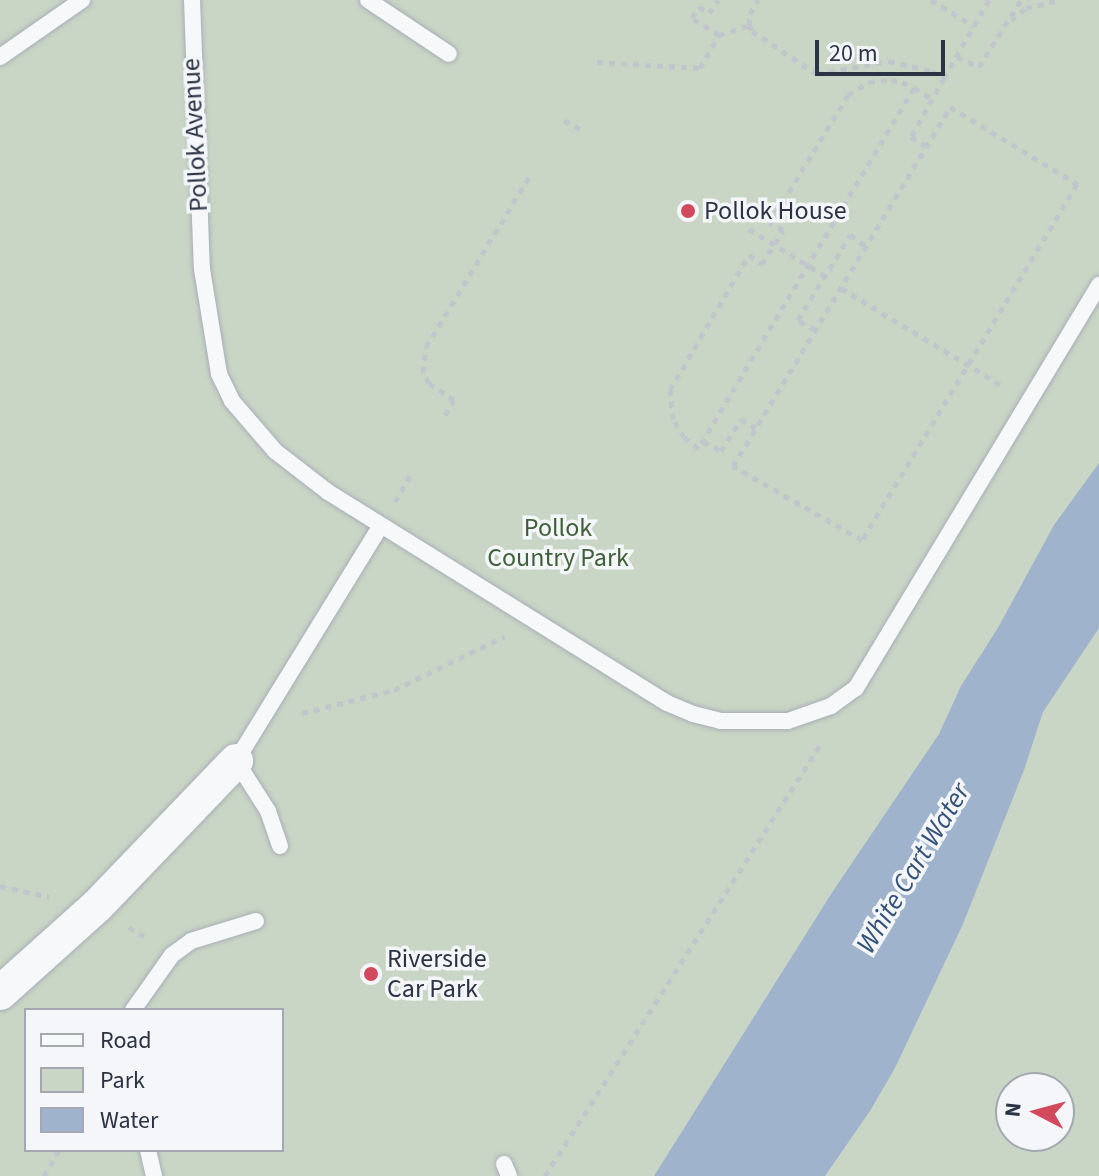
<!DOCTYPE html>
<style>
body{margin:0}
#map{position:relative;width:1099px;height:1176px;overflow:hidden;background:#e4e7ec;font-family:"Source Sans 3",sans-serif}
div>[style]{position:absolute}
.green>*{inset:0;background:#c9d6c5}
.water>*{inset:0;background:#9fb4cc}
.path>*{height:5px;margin-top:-2.5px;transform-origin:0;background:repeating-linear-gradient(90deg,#c2c5cb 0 6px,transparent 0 12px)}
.roads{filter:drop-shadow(0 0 2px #a9aeb7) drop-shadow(0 0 2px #a9aeb7)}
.service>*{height:16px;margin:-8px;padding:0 8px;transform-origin:8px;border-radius:8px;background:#f7f8fa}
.minor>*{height:34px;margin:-17px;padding:0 17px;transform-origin:17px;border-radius:17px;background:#f7f8fa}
.dots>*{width:22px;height:22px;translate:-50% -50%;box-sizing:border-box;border:4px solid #f4f6f9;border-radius:50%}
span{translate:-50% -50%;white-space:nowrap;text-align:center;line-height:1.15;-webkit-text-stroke:7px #f4f6f9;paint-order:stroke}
.street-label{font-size:26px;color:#2b3445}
.poi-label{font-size:26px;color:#2b3445}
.left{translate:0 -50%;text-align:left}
.park-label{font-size:26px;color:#3f6138}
.water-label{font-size:28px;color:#34527a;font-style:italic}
.legend{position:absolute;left:24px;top:1008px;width:260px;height:144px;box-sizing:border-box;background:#f4f6f9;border:2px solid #a4a8b1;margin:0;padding:10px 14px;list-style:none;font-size:24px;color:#2b3445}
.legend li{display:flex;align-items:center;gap:16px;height:40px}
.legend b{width:40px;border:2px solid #a4a8b1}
.north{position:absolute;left:995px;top:1072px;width:80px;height:80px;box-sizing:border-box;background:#f4f6f9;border:2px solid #a4a8b1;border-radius:50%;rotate:276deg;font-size:22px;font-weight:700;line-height:32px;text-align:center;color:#2b3445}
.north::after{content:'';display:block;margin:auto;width:28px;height:36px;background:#d1495b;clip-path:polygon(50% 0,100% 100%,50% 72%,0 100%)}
.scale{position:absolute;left:815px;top:40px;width:130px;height:36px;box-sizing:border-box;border:4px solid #2b3445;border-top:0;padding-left:10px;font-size:24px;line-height:28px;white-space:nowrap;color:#2b3445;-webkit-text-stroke:6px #f4f6f9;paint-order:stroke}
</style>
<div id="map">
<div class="green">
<div style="clip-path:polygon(evenodd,0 0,1099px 0,1099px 1176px,0 1176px,0 0,26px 1010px,282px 1010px,282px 1150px,26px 1150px,26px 1010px,0 0,1011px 1088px,1059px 1088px,1059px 1136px,1011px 1136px,1011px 1088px)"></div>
</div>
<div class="water">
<div style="clip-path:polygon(1099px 463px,1099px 628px,1043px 712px,1024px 770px,963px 924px,895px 1068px,870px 1111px,825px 1176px,654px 1176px,833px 891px,939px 734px,961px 686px,999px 626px,1054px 525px)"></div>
</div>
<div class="path">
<div style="left:931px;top:0;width:50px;rotate:31.2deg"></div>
<div style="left:1011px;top:20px;width:19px;rotate:-39deg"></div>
<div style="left:1026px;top:8px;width:32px;rotate:-14deg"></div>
<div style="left:749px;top:25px;width:11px;rotate:-85deg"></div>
<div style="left:750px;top:14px;width:16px;rotate:-60deg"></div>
<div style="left:719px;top:35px;width:32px;rotate:-18deg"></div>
<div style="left:749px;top:25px;width:7px;rotate:63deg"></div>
<div style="left:752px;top:31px;width:78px;rotate:33.5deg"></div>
<div style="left:817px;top:74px;width:73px;rotate:-10.2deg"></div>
<div style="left:889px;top:61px;width:43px;rotate:13.4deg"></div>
<div style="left:931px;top:71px;width:15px;rotate:28deg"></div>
<div style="left:944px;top:78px;width:68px;rotate:119.2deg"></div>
<div style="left:911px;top:137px;width:17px;rotate:31deg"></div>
<div style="left:957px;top:57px;width:24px;rotate:24deg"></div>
<div style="left:979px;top:67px;width:79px;rotate:-57.9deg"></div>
<div style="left:597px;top:62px;width:103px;rotate:3.3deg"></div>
<div style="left:700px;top:68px;width:38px;rotate:-60deg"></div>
<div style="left:719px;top:35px;width:32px;rotate:-148deg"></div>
<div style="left:692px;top:18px;width:13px;rotate:-58deg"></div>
<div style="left:699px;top:7px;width:12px;rotate:31deg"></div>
<div style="left:709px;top:13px;width:16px;rotate:-55deg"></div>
<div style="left:944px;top:78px;width:90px;rotate:-60deg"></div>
<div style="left:914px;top:88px;width:421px;rotate:120.9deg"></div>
<div style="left:698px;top:449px;width:18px;rotate:-139deg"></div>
<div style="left:684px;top:437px;width:21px;rotate:-121deg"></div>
<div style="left:673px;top:419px;width:29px;rotate:-96deg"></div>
<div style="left:670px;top:390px;width:156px;rotate:-59.7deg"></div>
<div style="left:749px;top:255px;width:16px;rotate:35deg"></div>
<div style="left:762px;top:264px;width:40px;rotate:-58deg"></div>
<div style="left:783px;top:230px;width:15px;rotate:-152deg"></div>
<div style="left:770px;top:223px;width:150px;rotate:-58.6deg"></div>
<div style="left:848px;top:95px;width:25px;rotate:-32deg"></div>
<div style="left:869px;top:82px;width:22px;rotate:-5deg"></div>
<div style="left:891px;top:80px;width:11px;rotate:10deg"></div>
<div style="left:902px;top:82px;width:13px;rotate:27deg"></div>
<div style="left:914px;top:88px;width:21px;rotate:31deg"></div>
<div style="left:950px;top:107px;width:149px;rotate:31.2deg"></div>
<div style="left:1077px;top:184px;width:416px;rotate:121.1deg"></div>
<div style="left:862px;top:540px;width:149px;rotate:-150.2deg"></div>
<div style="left:733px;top:466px;width:419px;rotate:-58.8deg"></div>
<div style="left:564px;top:120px;width:22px;rotate:30deg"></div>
<div style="left:749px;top:229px;width:89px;rotate:31.7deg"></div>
<div style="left:841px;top:288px;width:191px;rotate:31.3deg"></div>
<div style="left:815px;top:330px;width:20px;rotate:-150deg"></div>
<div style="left:798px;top:320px;width:100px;rotate:-58.5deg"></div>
<div style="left:850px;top:235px;width:19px;rotate:35deg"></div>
<div style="left:445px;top:415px;width:17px;rotate:-59deg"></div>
<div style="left:454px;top:400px;width:30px;rotate:-146deg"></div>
<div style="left:429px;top:383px;width:13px;rotate:-119deg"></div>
<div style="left:423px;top:372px;width:25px;rotate:-83deg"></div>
<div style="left:426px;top:347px;width:201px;rotate:-58.8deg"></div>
<div style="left:703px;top:442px;width:20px;rotate:27deg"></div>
<div style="left:721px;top:451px;width:38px;rotate:-58deg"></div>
<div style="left:741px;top:419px;width:17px;rotate:31deg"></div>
<div style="left:395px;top:502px;width:34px;rotate:-60deg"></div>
<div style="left:302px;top:713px;width:95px;rotate:-14deg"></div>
<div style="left:394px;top:690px;width:123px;rotate:-25.9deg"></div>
<div style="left:0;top:886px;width:51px;rotate:12.4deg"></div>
<div style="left:129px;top:927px;width:22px;rotate:32deg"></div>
<div style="left:44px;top:1176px;width:30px;rotate:-60deg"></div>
<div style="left:545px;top:1176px;width:515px;rotate:-57.45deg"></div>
</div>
<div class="roads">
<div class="service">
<div style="left:192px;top:0;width:269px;rotate:87.9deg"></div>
<div style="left:202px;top:269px;width:106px;rotate:80.8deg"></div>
<div style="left:219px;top:374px;width:30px;rotate:64deg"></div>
<div style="left:232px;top:401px;width:66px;rotate:49.3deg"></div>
<div style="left:275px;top:451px;width:67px;rotate:37.7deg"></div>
<div style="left:328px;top:492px;width:399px;rotate:31.9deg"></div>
<div style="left:667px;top:703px;width:28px;rotate:23deg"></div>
<div style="left:693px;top:714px;width:29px;rotate:14deg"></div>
<div style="left:721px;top:721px;width:67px"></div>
<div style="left:788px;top:721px;width:46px;rotate:-19.2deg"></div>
<div style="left:831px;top:706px;width:31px;rotate:-36deg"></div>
<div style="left:856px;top:688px;width:471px;rotate:-58.9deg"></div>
<div style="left:368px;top:0;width:97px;rotate:33.7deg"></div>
<div style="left:0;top:57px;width:100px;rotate:-34.8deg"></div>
<div style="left:280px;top:846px;width:37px;rotate:-109deg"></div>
<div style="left:268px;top:811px;width:59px;rotate:-122.6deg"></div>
<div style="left:236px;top:761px;width:275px;rotate:-58.4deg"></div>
<div style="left:133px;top:1010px;width:67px;rotate:-54.7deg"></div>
<div style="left:172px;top:955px;width:24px;rotate:-36deg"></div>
<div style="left:191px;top:941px;width:68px;rotate:-17.1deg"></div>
<div style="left:148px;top:1150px;width:27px;rotate:77deg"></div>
<div style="left:504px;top:1164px;width:13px;rotate:67deg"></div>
</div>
<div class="minor">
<div style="left:0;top:993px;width:130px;rotate:-41.9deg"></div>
<div style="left:97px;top:906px;width:201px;rotate:-46.2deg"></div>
</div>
</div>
<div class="dots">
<div style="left:688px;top:211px;background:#d1495b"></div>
<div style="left:371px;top:974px;background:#d1495b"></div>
</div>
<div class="street-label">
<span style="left:195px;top:135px;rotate:-93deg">Pollok Avenue</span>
</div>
<div class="poi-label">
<span class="left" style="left:704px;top:211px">Pollok House</span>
<span class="left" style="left:387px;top:974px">Riverside<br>Car Park</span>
</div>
<div class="park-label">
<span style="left:558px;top:543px">Pollok<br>Country Park</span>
</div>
<div class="water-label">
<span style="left:913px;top:868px;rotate:-59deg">White Cart Water</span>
</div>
<ul class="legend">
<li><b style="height:10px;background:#f7f8fa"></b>Road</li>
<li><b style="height:22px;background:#c9d6c5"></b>Park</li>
<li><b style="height:22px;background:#9fb4cc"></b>Water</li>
</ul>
<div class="north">N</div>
<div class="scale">20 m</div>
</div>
